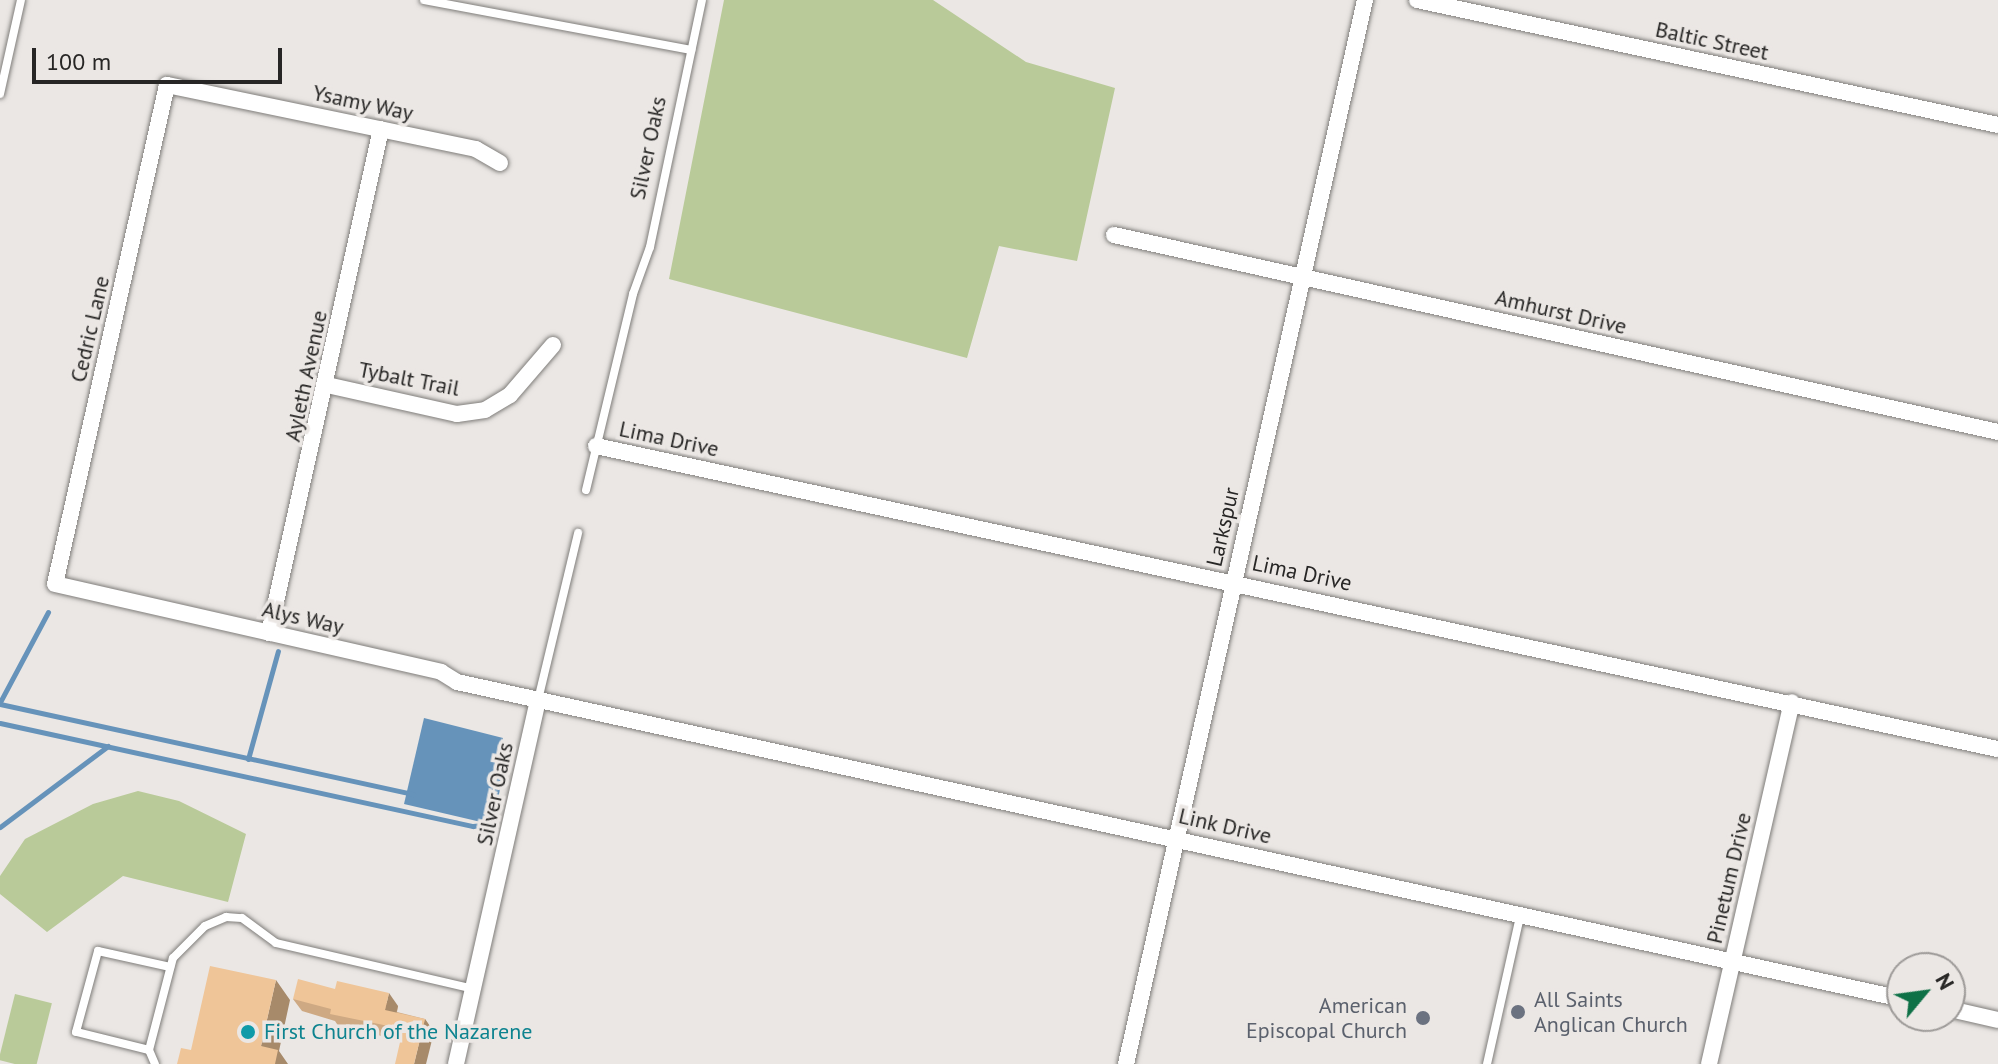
<!DOCTYPE html>
<style>
body{margin:0}
#map{position:relative;width:1998px;height:1064px;overflow:hidden;background:#ebe7e4;font-family:"PT Sans",sans-serif}
div>[style]{position:absolute}
.green>*{inset:0;background:#b9ca99;transform-origin:0 0}
.water>*{inset:0;background:#6693ba}
.stream>*{height:5px;margin:-2.5px;padding:0 2.5px;transform-origin:2.5px;border-radius:2.5px;background:#6693ba}
.roads{filter:drop-shadow(0 0 2px #7f7d7a) drop-shadow(0 0 2px #7f7d7a)}
.lane>*{height:8px;margin:-4px;padding:0 4px;transform-origin:4px;border-radius:4px;background:#fff}
.street>*{height:16px;margin:-8px;padding:0 8px;transform-origin:8px;border-radius:8px;background:#fff}
.wall>*{inset:0;background:#cea983}
.shaded-wall>*{inset:0;background:#a78a6a}
.building>*{inset:0;background:#efc598}
.dots>*{width:22px;height:22px;translate:-50% -50%;box-sizing:border-box;border:4px solid #ebe7e4;border-radius:50%}
span{translate:-50% -50%;white-space:nowrap;text-align:center;line-height:1.15;-webkit-text-stroke:7px #ebe7e4;paint-order:stroke}
.street-label{font-size:22px;color:#272625}
.worship-label{font-size:22px;color:#5b616d}
.left{translate:0 -50%;text-align:left}
.right{translate:-100% -50%;text-align:right}
.culture-label{font-size:22px;color:#0d838f}
.north{position:absolute;left:1886px;top:952px;width:80px;height:80px;box-sizing:border-box;background:#ebe7e4;border:2px solid #9d9a98;border-radius:50%;rotate:61deg;font-size:22px;font-weight:700;line-height:32px;text-align:center;color:#272625}
.north::after{content:'';display:block;margin:auto;width:28px;height:36px;background:#0e7147;clip-path:polygon(50% 0,100% 100%,50% 72%,0 100%)}
.scale{position:absolute;left:32px;top:48px;width:250px;height:36px;box-sizing:border-box;border:4px solid #272625;border-top:0;padding-left:10px;font-size:24px;line-height:28px;white-space:nowrap;color:#272625;-webkit-text-stroke:6px #ebe7e4;paint-order:stroke}
</style>
<div id="map">
<div class="green">
<div style="clip-path:polygon(724px 0,933px 0,1026px 62px,1115px 88px,1077px 261px,999px 246px,967px 358px,669px 279px)"></div>
<div style="clip-path:polygon(138px 791px,179px 801px,246px 834px,228px 902px,123px 876px,47px 932px,0 894px,0 876px,25px 839px,93px 804px)"></div>
<div style="left:15px;top:994px;width:38px;height:68px;rotate:14deg"></div>
</div>
<div class="water">
<div style="clip-path:polygon(424px 718px,503px 738px,489px 810px,481px 822px,404px 804px)"></div>
</div>
<div class="stream">
<div style="left:0;top:702px;width:102px;rotate:-61.9deg"></div>
<div style="left:0;top:704px;width:423px;rotate:12.3deg"></div>
<div style="left:0;top:723px;width:484px;rotate:12.3deg"></div>
<div style="left:473px;top:826px;width:10px;rotate:-6deg"></div>
<div style="left:483px;top:825px;width:22px;rotate:-63deg"></div>
<div style="left:493px;top:805px;width:9px;rotate:96deg"></div>
<div style="left:492px;top:814px;width:62px;rotate:-78.9deg"></div>
<div style="left:504px;top:753px;width:5px;rotate:-11deg"></div>
<div style="left:248px;top:759px;width:112px;rotate:-74.5deg"></div>
<div style="left:0;top:827px;width:135px;rotate:-36.9deg"></div>
</div>
<div class="roads">
<div class="lane">
<div style="left:424px;top:0;width:272px;rotate:10.6deg"></div>
<div style="left:0;top:94px;width:96px;rotate:-77.4deg"></div>
<div style="left:586px;top:490px;width:202px;rotate:-76.5deg"></div>
<div style="left:633px;top:294px;width:50px;rotate:-70.1deg"></div>
<div style="left:650px;top:247px;width:252px;rotate:-78.1deg"></div>
<div style="left:538px;top:700px;width:172px;rotate:-76.5deg"></div>
<div style="left:149px;top:1050px;width:75px;rotate:-166.1deg"></div>
<div style="left:76px;top:1032px;width:84px;rotate:-74.8deg"></div>
<div style="left:98px;top:951px;width:74px;rotate:12.5deg"></div>
<div style="left:155px;top:1064px;width:15px;rotate:-113deg"></div>
<div style="left:149px;top:1050px;width:95px;rotate:-75.4deg"></div>
<div style="left:173px;top:958px;width:45px;rotate:-45deg"></div>
<div style="left:205px;top:926px;width:23px;rotate:-23deg"></div>
<div style="left:226px;top:917px;width:16px;rotate:4deg"></div>
<div style="left:242px;top:918px;width:42px;rotate:36.3deg"></div>
<div style="left:276px;top:943px;width:202px;rotate:13.1deg"></div>
<div style="left:1487px;top:1064px;width:152px;rotate:-77.4deg"></div>
</div>
<div class="street">
<div style="left:1417px;top:0;width:594px;rotate:12.14deg"></div>
<div style="left:500px;top:163px;width:28px;rotate:-150deg"></div>
<div style="left:476px;top:149px;width:316px;rotate:-168.3deg"></div>
<div style="left:167px;top:85px;width:511px;rotate:102.65deg"></div>
<div style="left:55px;top:584px;width:396px;rotate:12.8deg"></div>
<div style="left:441px;top:672px;width:19px;rotate:32deg"></div>
<div style="left:457px;top:682px;width:1479px;rotate:12.37deg"></div>
<div style="left:1114px;top:235px;width:906px;rotate:12.56deg"></div>
<div style="left:327px;top:385px;width:133px;rotate:12.6deg"></div>
<div style="left:457px;top:414px;width:28px;rotate:-8deg"></div>
<div style="left:485px;top:410px;width:29px;rotate:-31deg"></div>
<div style="left:510px;top:395px;width:66px;rotate:-49.3deg"></div>
<div style="left:596px;top:446px;width:1434px;rotate:12.2deg"></div>
<div style="left:269px;top:633px;width:516px;rotate:-77.47deg"></div>
<div style="left:1950px;top:1009px;width:49px;rotate:12.9deg"></div>
<div style="left:456px;top:1064px;width:373px;rotate:-77.3deg"></div>
<div style="left:1126px;top:1064px;width:1091px;rotate:-77.34deg"></div>
<div style="left:1709px;top:1064px;width:371px;rotate:-77.1deg"></div>
</div>
</div>
<div class="wall">
<div style="clip-path:polygon(335px 989px,398px 1006px,397px 1012px,425px 1019px,434px 1032px,401px 1040px,339px 1027px,335px 1021px,302px 1011px,293px 999px)"></div>
</div>
<div class="shaded-wall">
<div style="clip-path:polygon(276px 980px,290px 1000px,279px 1051px,288px 1064px,274px 1064px,261px 1046px)"></div>
<div style="clip-path:polygon(389px 993px,398px 1006px,394px 1023px,385px 1010px)"></div>
<div style="clip-path:polygon(425px 1019px,434px 1032px,426px 1064px,414px 1064px)"></div>
</div>
<div class="building">
<div style="clip-path:polygon(210px 966px,276px 980px,261px 1046px,278px 1050px,275px 1064px,177px 1064px,181px 1048px,191px 1050px)"></div>
<div style="clip-path:polygon(298px 979px,335px 989px,337px 981px,389px 993px,385px 1010px,425px 1019px,414px 1064px,395px 1064px,403px 1029px,330px 1014px,331px 1009px,293px 999px)"></div>
</div>
<div class="dots">
<div style="left:1518px;top:1012px;background:#6b7280"></div>
<div style="left:1423px;top:1018px;background:#6b7280"></div>
<div style="left:248px;top:1032px;background:#0f9aa8"></div>
</div>
<div class="street-label">
<span style="left:1712px;top:41px;rotate:12deg">Baltic Street</span>
<span style="left:363px;top:103px;rotate:12deg">Ysamy Way</span>
<span style="left:648px;top:148px;rotate:-78deg">Silver Oaks</span>
<span style="left:1561px;top:312px;rotate:13deg">Amhurst Drive</span>
<span style="left:90px;top:329px;rotate:-77deg">Cedric Lane</span>
<span style="left:306px;top:376px;rotate:-78deg">Ayleth Avenue</span>
<span style="left:409px;top:379px;rotate:11deg">Tybalt Trail</span>
<span style="left:669px;top:439px;rotate:12deg">Lima Drive</span>
<span style="left:1223px;top:527px;rotate:-77deg">Larkspur</span>
<span style="left:1302px;top:573px;rotate:12deg">Lima Drive</span>
<span style="left:303px;top:618px;rotate:13deg">Alys Way</span>
<span style="left:495px;top:794px;rotate:-78deg">Silver Oaks</span>
<span style="left:1225px;top:826px;rotate:13deg">Link Drive</span>
<span style="left:1729px;top:878px;rotate:-77deg">Pinetum Drive</span>
</div>
<div class="worship-label">
<span class="left" style="left:1534px;top:1012px">All Saints<br>Anglican Church</span>
<span class="right" style="left:1407px;top:1018px">American<br>Episcopal Church</span>
</div>
<div class="culture-label">
<span class="left" style="left:264px;top:1032px">First Church of the Nazarene</span>
</div>
<div class="north">N</div>
<div class="scale">100 m</div>
</div>
